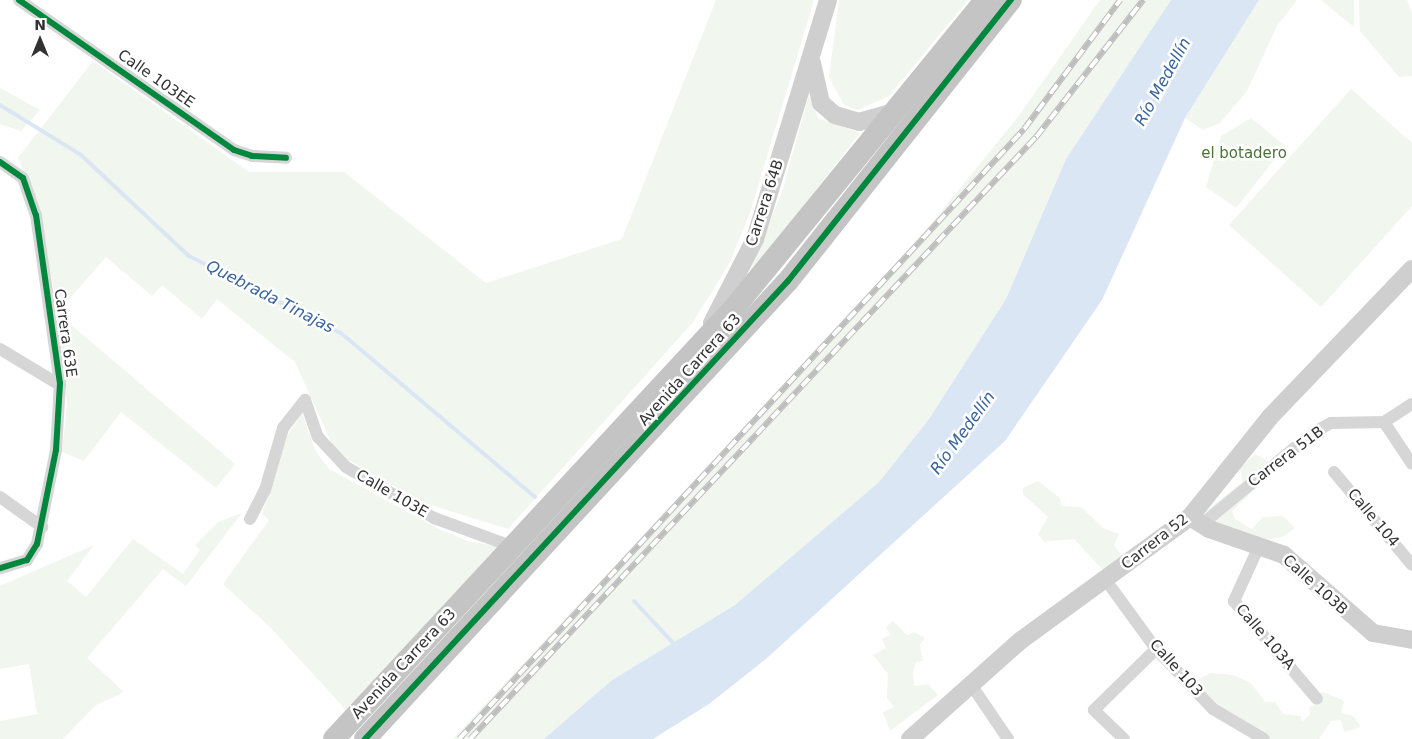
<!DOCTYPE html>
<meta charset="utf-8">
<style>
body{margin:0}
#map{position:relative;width:1412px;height:739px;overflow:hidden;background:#fff;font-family:"DejaVu Sans",sans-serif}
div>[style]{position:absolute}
.green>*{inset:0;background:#f1f6ee}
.water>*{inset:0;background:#dbe6f4}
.stream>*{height:4px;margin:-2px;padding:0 2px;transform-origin:2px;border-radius:2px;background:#dbe6f4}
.street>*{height:12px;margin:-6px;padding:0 6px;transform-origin:6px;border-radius:6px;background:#d6d6d6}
.secondary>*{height:18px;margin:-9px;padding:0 9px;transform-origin:9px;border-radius:9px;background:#cfcfcf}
.highway>*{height:22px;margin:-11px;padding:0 11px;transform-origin:11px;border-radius:11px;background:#c4c4c4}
.rail>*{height:5.5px;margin-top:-2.75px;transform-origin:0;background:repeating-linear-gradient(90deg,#fff 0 11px,#bebebe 0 22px);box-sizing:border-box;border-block:1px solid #bebebe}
.cycleway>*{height:6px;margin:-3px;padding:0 3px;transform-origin:3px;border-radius:3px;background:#00873e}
span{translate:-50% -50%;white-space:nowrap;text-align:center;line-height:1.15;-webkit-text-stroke:5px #fff;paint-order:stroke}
.street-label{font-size:15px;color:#323232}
.park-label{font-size:15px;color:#4a733a}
.water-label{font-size:16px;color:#37639d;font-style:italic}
.north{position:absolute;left:15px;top:15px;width:50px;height:50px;-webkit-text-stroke:4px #fff;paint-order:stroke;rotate:0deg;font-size:14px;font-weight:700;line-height:20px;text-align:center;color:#323232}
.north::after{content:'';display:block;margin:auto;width:18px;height:22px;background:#323232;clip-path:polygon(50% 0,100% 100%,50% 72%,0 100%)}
</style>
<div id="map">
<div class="green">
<div style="clip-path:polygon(716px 0,814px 0,750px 213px,729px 264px,693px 322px,508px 529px,424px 503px,336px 453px,295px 362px,217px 299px,202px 319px,162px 285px,152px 296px,106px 257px,57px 313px,235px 464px,216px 488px,121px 412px,84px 461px,62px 452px,67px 405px,57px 313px,41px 212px,18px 158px,93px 61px,249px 172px,344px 172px,486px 283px,622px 239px)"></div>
<div style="clip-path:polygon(839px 0,968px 0,889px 96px,858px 110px,844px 105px,829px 77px)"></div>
<div style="clip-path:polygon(1100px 0,1171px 0,1066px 159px,1006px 299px,929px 419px,879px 482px,735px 605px,612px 680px,544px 739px,453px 739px,913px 246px,1018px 117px)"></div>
<div style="clip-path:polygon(1259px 0,1297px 0,1277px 26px,1247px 91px,1220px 123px,1203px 130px,1185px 118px)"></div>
<div style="clip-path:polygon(1321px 0,1354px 0,1354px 27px)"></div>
<div style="clip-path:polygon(1359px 0,1407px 0,1412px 13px,1412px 76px,1399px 77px,1360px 31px)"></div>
<div style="clip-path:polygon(0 88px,40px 110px,21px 131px,0 124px)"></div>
<div style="clip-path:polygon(1351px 89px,1412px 143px,1412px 206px,1321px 307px,1229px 225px)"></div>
<div style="clip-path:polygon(809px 95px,818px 118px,860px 133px,747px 278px,782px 192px)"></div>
<div style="clip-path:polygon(1251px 118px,1285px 146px,1236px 208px,1206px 187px,1221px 136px)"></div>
<div style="clip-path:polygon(302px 413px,315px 450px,329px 469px,437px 528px,470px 542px,498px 546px,347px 711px,270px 627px,223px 584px,269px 520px,262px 514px,284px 441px)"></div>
<div style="clip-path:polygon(1255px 454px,1268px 461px,1269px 476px,1232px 511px,1235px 519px,1252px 529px,1263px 517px,1283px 516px,1295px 528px,1282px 537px,1267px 540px,1215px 526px,1206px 511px,1243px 482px,1240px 468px)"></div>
<div style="clip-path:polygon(1038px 481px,1060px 498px,1061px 506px,1081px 507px,1103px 528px,1119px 534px,1114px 545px,1122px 556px,1103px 570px,1074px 539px,1044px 542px,1038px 534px,1048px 517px,1023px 494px,1023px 488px)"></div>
<div style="clip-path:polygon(242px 513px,186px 586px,163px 569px,87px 658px,124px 692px,96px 705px,63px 739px,0 739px,0 721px,37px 714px,29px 664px,0 669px,0 586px,94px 545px,67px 581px,86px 597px,133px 539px,183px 574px,200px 550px,195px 545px,218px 522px)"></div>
<div style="clip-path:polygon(893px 621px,907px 635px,914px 632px,925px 638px,920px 645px,923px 661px,916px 662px,913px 672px,914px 686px,928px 684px,938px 695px,890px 731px,883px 712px,894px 707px,887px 698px,888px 674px,873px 655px,886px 648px,882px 639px,890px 635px,886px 627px)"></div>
<div style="clip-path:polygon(1210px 673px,1233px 675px,1251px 683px,1265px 702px,1275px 702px,1283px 714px,1301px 716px,1302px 722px,1310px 714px,1309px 708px,1320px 702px,1320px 692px,1326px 693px,1340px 699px,1344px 702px,1341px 713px,1353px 716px,1361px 727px,1344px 732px,1341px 720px,1331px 721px,1319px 739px,1258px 739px,1209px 709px,1194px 682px)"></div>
</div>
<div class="water">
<div style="clip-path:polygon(1171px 0,1259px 0,1185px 118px,1102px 300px,1005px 441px,766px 659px,709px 704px,653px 739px,544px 739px,612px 680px,735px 605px,879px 482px,929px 419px,1006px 299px,1066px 159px)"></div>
</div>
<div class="stream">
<div style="left:0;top:105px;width:95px;rotate:31.7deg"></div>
<div style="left:81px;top:155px;width:148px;rotate:43.1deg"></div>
<div style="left:189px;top:256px;width:170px;rotate:26.9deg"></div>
<div style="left:341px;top:333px;width:254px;rotate:40.2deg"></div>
<div style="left:634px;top:601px;width:60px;rotate:47deg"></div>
</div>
<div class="street">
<div style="left:19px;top:0;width:262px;rotate:34.9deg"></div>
<div style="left:234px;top:150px;width:19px;rotate:18deg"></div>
<div style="left:252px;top:156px;width:34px;rotate:3deg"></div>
<div style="left:0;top:162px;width:28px;rotate:35deg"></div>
<div style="left:23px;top:178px;width:39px;rotate:71deg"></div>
<div style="left:36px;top:215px;width:170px;rotate:81.9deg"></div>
<div style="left:60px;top:383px;width:67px;rotate:93.4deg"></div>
<div style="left:56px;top:450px;width:96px;rotate:101.4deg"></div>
<div style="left:37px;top:544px;width:19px;rotate:122deg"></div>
<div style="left:27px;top:560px;width:28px;rotate:163deg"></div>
<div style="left:0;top:349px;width:70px;rotate:31deg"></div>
<div style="left:305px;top:400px;width:39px;rotate:71deg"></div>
<div style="left:318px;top:437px;width:41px;rotate:47deg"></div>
<div style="left:346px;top:467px;width:102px;rotate:30.1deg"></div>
<div style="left:434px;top:518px;width:85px;rotate:19.9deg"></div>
<div style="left:1384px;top:422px;width:50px;rotate:56.3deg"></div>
<div style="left:1334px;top:472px;width:121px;rotate:50deg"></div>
<div style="left:0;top:497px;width:52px;rotate:35.5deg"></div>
<div style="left:250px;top:519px;width:33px;rotate:-63deg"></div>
<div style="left:265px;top:490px;width:65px;rotate:-73.8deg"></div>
<div style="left:283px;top:428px;width:36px;rotate:-52deg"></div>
<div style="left:1201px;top:525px;width:146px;rotate:-39.5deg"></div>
<div style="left:1314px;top:432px;width:19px;rotate:-28deg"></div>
<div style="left:1331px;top:423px;width:53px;rotate:-1.1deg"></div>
<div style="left:1384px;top:422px;width:33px;rotate:-33deg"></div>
<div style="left:1260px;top:544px;width:63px;rotate:114.5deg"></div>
<div style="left:1234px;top:601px;width:128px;rotate:49.7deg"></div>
<div style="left:1105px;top:579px;width:87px;rotate:53.9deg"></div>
<div style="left:1156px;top:649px;width:83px;rotate:46.5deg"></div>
<div style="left:1213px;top:709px;width:59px;rotate:30.5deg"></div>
<div style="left:972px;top:686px;width:64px;rotate:55.8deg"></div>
<div style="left:1124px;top:739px;width:42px;rotate:-136deg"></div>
<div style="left:1094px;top:710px;width:87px;rotate:-44.5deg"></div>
</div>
<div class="secondary">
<div style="left:812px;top:63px;width:41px;rotate:77.3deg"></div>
<div style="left:821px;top:103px;width:18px;rotate:41deg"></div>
<div style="left:835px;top:115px;width:25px;rotate:16deg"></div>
<div style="left:859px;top:122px;width:32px;rotate:-16deg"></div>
<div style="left:712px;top:323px;width:94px;rotate:-62.9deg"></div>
<div style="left:755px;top:239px;width:250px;rotate:-73deg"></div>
<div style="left:1190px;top:517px;width:22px;rotate:32deg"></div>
<div style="left:1209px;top:529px;width:79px;rotate:19.1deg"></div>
<div style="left:1284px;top:555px;width:118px;rotate:41.2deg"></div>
<div style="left:1373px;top:633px;width:40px;rotate:10deg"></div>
<div style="left:910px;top:739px;width:147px;rotate:-41.7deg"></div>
<div style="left:1020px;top:641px;width:210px;rotate:-36.1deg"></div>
<div style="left:1190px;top:517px;width:128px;rotate:-51.3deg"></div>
<div style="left:1270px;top:417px;width:205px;rotate:-46.2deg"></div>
</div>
<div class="highway">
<div style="left:334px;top:739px;width:589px;rotate:-47.13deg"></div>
<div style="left:735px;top:307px;width:396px;rotate:-50.8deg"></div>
<div style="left:365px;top:739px;width:623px;rotate:-47.28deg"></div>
<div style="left:788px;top:281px;width:359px;rotate:-51.6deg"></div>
</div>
<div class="rail">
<div style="left:459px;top:739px;width:831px;rotate:-47.19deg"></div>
<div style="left:1024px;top:129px;width:161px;rotate:-53.3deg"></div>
<div style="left:470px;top:739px;width:826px;rotate:-46.77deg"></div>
<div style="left:1036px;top:137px;width:174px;rotate:-52deg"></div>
</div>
<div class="cycleway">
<div style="left:19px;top:0;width:262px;rotate:34.9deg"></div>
<div style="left:234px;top:150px;width:19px;rotate:18deg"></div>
<div style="left:252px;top:156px;width:34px;rotate:3deg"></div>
<div style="left:0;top:162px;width:28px;rotate:35deg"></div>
<div style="left:23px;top:178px;width:39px;rotate:71deg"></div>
<div style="left:36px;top:215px;width:170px;rotate:81.9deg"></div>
<div style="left:60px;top:383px;width:67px;rotate:93.4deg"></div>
<div style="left:56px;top:450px;width:96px;rotate:101.4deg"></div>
<div style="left:37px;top:544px;width:19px;rotate:122deg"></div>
<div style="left:27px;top:560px;width:28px;rotate:163deg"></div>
<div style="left:365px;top:739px;width:623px;rotate:-47.28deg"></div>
<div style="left:788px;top:281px;width:359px;rotate:-51.6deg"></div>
</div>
<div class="street-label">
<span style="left:156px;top:79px;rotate:35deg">Calle 103EE</span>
<span style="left:765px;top:203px;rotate:-72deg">Carrera 64B</span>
<span style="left:65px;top:333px;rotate:82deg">Carrera 63E</span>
<span style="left:690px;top:370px;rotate:-48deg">Avenida Carrera 63</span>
<span style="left:1286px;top:457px;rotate:-37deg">Carrera 51B</span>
<span style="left:392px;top:494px;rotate:30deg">Calle 103E</span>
<span style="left:1373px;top:518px;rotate:50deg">Calle 104</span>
<span style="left:1155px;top:542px;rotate:-38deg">Carrera 52</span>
<span style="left:1315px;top:585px;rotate:42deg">Calle 103B</span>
<span style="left:1265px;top:637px;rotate:49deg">Calle 103A</span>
<span style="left:404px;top:664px;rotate:-47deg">Avenida Carrera 63</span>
<span style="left:1176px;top:668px;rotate:48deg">Calle 103</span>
</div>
<div class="park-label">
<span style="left:1244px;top:154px">el botadero</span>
</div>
<div class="water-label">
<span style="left:1163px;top:82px;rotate:-61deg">Río Medellín</span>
<span style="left:270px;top:297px;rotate:27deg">Quebrada Tinajas</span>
<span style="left:963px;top:433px;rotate:-54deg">Río Medellín</span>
</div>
<div class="north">N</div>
</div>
